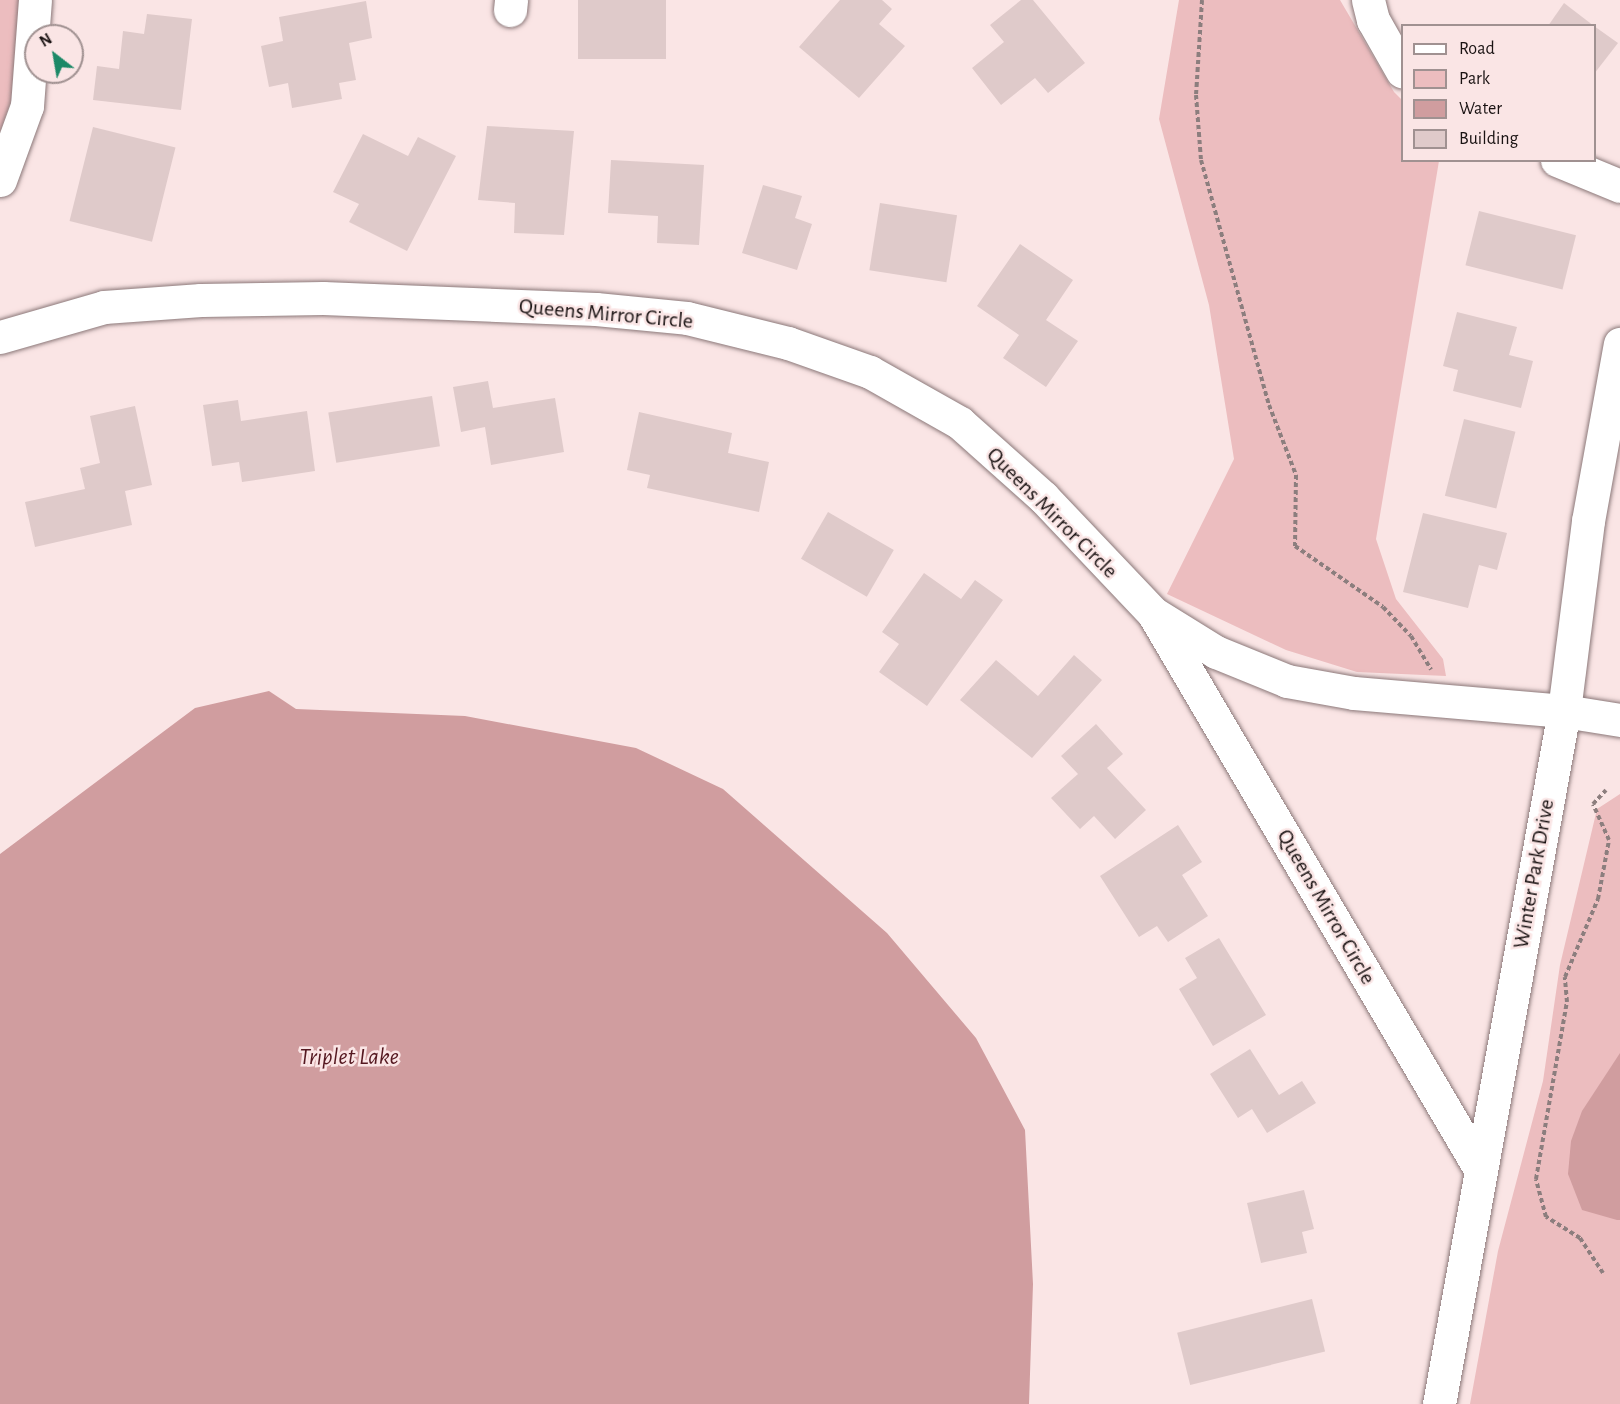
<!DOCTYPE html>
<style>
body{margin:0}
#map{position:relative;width:1620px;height:1404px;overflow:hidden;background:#fae5e5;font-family:"Alegreya Sans",sans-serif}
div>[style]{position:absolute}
.green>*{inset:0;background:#ecbdbf}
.water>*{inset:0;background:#d09d9f}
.building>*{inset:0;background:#dfcaca;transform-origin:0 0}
.path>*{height:4px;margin-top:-2px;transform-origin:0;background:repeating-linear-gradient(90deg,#8c7e7e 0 4.5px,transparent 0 7.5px)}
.roads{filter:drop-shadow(0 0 2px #8b7879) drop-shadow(0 0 2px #8b7879)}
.minor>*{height:33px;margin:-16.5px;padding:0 16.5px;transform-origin:16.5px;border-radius:16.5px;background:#fff}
span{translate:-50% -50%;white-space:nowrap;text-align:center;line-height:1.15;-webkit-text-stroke:5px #fae5e5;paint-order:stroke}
.street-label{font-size:22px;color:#1a1313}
.water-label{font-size:24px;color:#551820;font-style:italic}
.legend{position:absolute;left:1401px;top:24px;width:195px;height:138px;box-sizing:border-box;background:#fae5e5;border:2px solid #a09191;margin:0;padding:8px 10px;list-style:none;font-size:18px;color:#1a1313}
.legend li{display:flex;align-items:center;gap:12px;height:30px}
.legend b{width:30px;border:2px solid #a09191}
.north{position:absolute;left:24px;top:24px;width:60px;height:60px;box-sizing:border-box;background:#fae5e5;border:2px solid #a09191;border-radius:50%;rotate:329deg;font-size:16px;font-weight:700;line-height:24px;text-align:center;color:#1a1313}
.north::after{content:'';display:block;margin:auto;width:21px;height:27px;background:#1c8967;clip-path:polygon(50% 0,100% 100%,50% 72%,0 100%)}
</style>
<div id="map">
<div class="green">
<div style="clip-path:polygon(0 0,19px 0,11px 101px,0 132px)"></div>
<div style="clip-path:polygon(1179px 0,1340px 0,1394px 92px,1402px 100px,1402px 160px,1439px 161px,1376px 539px,1396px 599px,1443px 659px,1446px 676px,1357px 672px,1286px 650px,1167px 594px,1234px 459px,1209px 305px,1159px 119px)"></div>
<div style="clip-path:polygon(1620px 794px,1620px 1404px,1470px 1404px,1498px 1251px,1543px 1081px,1560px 965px,1597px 809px)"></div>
</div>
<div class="water">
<div style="clip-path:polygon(269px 691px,296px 709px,465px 716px,636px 748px,723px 789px,887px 933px,976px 1038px,1025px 1130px,1033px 1284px,1029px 1404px,0 1404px,0 854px,195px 708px)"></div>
<div style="clip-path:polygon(1620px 1053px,1620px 1220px,1617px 1220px,1582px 1210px,1568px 1174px,1571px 1141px,1582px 1111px)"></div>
</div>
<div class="building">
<div style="left:578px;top:0;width:88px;height:59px"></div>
<div style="clip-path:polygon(840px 0,882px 0,892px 9px,879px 24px,905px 46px,859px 98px,799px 47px)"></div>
<div style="clip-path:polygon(1021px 0,1033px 0,1085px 63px,1048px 93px,1035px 78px,1001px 105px,972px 68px,1004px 42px,990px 25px)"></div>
<div style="clip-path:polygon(366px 1px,372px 38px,349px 43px,356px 80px,339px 83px,342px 99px,292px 108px,288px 83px,269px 87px,261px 46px,283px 41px,279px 17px)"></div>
<div style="clip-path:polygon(1564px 3px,1594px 26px,1548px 26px)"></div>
<div style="clip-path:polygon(147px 14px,192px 19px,181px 110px,93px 100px,97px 66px,119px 69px,123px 31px,144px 34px)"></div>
<div style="clip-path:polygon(1594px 26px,1618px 43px,1594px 74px)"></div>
<div style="clip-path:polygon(487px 126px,574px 131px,564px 235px,514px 233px,515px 203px,478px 200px)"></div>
<div style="left:93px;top:127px;width:85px;height:97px;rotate:14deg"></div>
<div style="clip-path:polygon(363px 134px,408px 156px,418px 137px,456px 156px,407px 251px,349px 222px,359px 204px,333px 192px)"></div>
<div style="clip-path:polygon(611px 160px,704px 165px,699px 245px,657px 243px,658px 216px,608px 213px)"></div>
<div style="clip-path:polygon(763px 185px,802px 196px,795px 218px,812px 224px,797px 270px,742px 253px)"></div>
<div style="left:880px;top:203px;width:78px;height:68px;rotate:9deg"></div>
<div style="left:1479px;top:211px;width:100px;height:56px;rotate:14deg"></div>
<div style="clip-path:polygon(1020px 244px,1073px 280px,1046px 320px,1078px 341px,1046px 387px,1003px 358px,1019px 335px,977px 306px)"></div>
<div style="clip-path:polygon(1457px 312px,1517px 327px,1509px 355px,1533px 361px,1521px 408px,1453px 391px,1458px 370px,1443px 366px)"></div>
<div style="clip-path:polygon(488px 381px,493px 408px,555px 398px,564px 452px,491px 465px,485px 427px,461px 432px,453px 387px)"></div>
<div style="left:432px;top:396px;width:51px;height:105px;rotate:81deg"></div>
<div style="clip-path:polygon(238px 400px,241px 421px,307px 411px,315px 471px,242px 482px,239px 462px,212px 466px,203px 405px)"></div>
<div style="clip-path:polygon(135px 406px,152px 485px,125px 491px,132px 525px,35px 547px,25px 502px,85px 489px,80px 468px,100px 463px,90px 416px)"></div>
<div style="clip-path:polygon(639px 412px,732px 433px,728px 453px,769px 462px,759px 512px,647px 488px,650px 475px,627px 470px)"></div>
<div style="left:1464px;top:419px;width:53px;height:79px;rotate:14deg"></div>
<div style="left:828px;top:512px;width:76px;height:54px;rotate:30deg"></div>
<div style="clip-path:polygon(1423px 513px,1507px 533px,1497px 570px,1479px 565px,1468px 608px,1403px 592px)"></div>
<div style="clip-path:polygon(924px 573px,961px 599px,975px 580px,1003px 600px,927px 706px,879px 672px,899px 644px,882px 632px)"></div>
<div style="clip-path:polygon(1074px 655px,1102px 680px,1032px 758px,960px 700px,996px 660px,1038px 696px)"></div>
<div style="clip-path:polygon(1096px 724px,1123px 754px,1107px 768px,1146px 810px,1115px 839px,1094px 816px,1080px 829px,1051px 798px,1078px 774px,1061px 756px)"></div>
<div style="clip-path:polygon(1178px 825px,1202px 862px,1182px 875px,1208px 916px,1168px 942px,1157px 926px,1139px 937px,1100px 876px)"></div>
<div style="clip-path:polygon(1219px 938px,1266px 1015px,1213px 1046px,1179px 989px,1197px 978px,1185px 958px)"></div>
<div style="clip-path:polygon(1250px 1049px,1279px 1095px,1302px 1081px,1316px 1103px,1267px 1133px,1252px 1109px,1238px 1118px,1210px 1074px)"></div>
<div style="clip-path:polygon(1304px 1190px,1314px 1229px,1302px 1232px,1307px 1253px,1261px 1263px,1247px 1203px)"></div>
<div style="left:1312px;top:1299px;width:54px;height:139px;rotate:76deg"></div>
</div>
<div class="path">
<div style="left:1202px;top:0;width:95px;rotate:93.6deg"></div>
<div style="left:1196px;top:95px;width:65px;rotate:85.6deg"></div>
<div style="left:1201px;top:160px;width:254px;rotate:74.5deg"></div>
<div style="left:1269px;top:405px;width:75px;rotate:68.9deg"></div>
<div style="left:1296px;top:475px;width:71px;rotate:90.8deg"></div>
<div style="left:1295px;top:546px;width:107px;rotate:34.7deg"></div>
<div style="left:1383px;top:607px;width:40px;rotate:46deg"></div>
<div style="left:1411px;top:636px;width:39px;rotate:59deg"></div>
<div style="left:1603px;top:1273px;width:42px;rotate:-123.3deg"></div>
<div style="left:1580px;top:1238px;width:40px;rotate:-148deg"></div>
<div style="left:1546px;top:1217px;width:39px;rotate:-105deg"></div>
<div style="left:1536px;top:1179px;width:180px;rotate:-80.1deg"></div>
<div style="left:1567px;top:1002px;width:25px;rotate:-95deg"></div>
<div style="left:1565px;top:977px;width:85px;rotate:-67.1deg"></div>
<div style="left:1598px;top:899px;width:60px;rotate:-79.4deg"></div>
<div style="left:1609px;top:840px;width:39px;rotate:-114deg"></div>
<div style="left:1593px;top:804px;width:19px;rotate:-47deg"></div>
</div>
<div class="roads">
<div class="minor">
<div style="left:1368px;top:0;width:21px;rotate:76deg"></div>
<div style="left:1373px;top:20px;width:59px;rotate:60.4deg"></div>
<div style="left:510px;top:10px;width:10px;rotate:-84deg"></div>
<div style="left:1557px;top:160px;width:68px;rotate:22.4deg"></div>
<div style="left:0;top:180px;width:79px;rotate:-70deg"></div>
<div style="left:27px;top:106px;width:106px;rotate:-85.7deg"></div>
<div style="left:0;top:337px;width:108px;rotate:-16.1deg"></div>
<div style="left:104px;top:307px;width:97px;rotate:-4.1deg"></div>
<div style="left:201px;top:300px;width:122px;rotate:-0.9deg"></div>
<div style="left:323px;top:298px;width:273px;rotate:2.3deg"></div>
<div style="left:596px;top:309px;width:91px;rotate:5.6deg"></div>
<div style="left:687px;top:318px;width:104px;rotate:13.9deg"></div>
<div style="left:788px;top:343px;width:87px;rotate:19.5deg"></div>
<div style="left:870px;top:372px;width:103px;rotate:29.5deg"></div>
<div style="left:960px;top:423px;width:111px;rotate:41.7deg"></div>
<div style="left:1043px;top:497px;width:160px;rotate:46.5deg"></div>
<div style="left:1153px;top:613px;width:74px;rotate:31.8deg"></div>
<div style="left:1216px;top:652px;width:77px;rotate:22.2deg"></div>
<div style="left:1287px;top:681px;width:68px;rotate:10.2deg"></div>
<div style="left:1354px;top:693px;width:211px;rotate:4.9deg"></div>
<div style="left:1564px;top:711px;width:57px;rotate:9.1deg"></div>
<div style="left:1156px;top:618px;width:639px;rotate:59.54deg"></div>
<div style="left:1439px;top:1404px;width:704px;rotate:-79.78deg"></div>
<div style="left:1564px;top:711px;width:192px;rotate:-82.8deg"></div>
<div style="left:1588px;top:521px;width:180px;rotate:-79.8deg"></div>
</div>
</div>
<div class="street-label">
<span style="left:606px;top:314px;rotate:5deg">Queens Mirror Circle</span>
<span style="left:1052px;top:513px;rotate:45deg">Queens Mirror Circle</span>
<span style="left:1534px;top:874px;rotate:-80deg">Winter Park Drive</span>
<span style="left:1326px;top:907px;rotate:60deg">Queens Mirror Circle</span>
</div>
<div class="water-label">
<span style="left:349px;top:1058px">Triplet Lake</span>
</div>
<ul class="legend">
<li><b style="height:8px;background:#fff"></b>Road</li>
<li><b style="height:16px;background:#ecbdbf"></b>Park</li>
<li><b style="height:16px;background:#d09d9f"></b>Water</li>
<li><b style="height:16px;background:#dfcaca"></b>Building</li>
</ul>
<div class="north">N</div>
</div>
